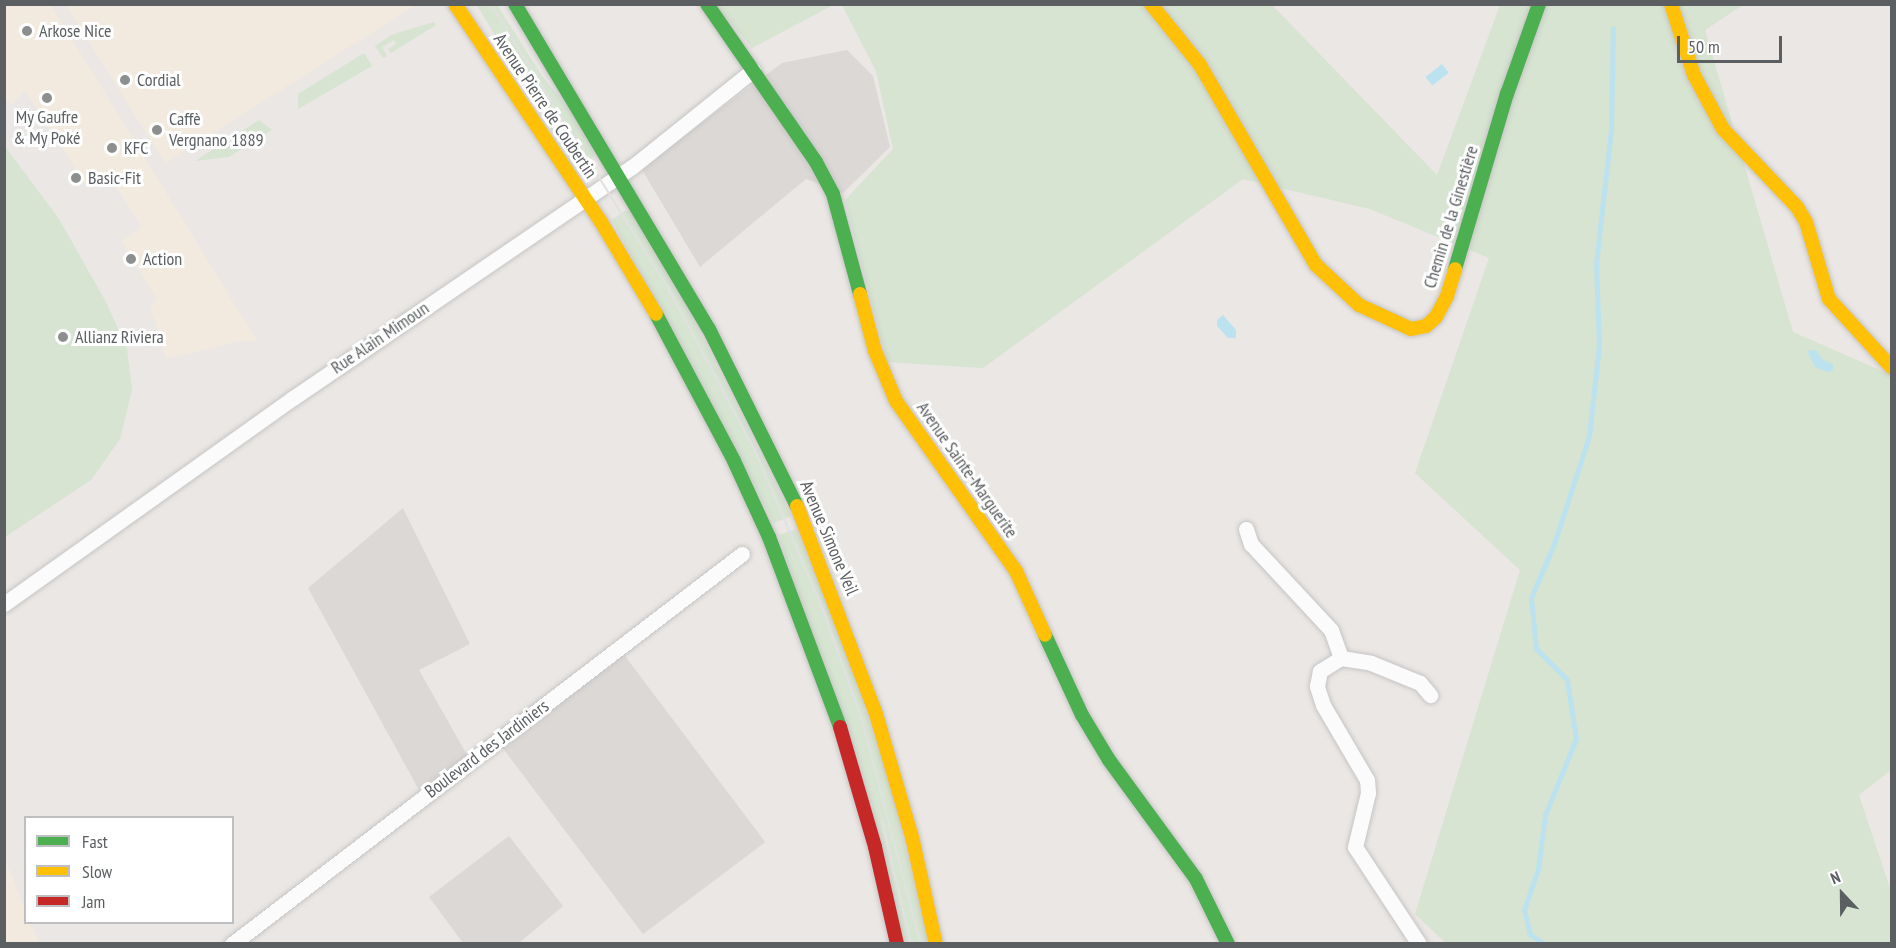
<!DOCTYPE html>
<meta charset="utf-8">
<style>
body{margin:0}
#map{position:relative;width:1896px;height:948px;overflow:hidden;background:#eae7e4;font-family:"PT Sans Narrow",sans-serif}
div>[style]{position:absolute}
.commercial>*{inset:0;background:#f2eade}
.industrial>*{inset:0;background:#dbd8d6;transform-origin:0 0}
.green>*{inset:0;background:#d6e4d1}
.water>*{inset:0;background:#bce2f0;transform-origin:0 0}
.stream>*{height:4.5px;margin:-2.25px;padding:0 2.25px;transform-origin:2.25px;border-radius:2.25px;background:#bce2f0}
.roads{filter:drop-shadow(0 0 2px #c6c5c5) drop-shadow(0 0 2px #c6c5c5)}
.street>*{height:15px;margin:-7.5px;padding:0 7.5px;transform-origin:7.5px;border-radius:7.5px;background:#fcfbfb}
.fast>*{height:14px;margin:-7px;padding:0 7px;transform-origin:7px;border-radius:7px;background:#4caf50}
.slow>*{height:14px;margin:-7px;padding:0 7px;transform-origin:7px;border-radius:7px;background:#ffc107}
.jam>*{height:14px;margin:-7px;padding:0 7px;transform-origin:7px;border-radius:7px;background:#c62828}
.tram>*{height:1.5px;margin:-0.75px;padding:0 0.75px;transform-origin:0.75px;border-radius:0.75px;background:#e1e1e1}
.dots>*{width:16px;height:16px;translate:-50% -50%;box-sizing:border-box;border:3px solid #fff;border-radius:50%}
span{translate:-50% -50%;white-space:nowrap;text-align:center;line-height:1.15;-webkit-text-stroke:6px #fff;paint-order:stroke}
.poi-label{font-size:18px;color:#5b5f61}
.left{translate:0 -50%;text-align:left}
.street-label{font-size:18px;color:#5b5f61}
.frame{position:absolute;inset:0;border:6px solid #5b5f61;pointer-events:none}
.legend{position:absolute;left:24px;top:816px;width:210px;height:108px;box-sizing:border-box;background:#fff;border:2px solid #bdbfc0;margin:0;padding:8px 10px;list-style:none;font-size:18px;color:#5b5f61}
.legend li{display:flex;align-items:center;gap:12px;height:30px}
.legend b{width:30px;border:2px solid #bdbfc0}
.north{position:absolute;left:1812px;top:864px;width:60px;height:60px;-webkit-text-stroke:4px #fff;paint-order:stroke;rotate:338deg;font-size:16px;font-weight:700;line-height:24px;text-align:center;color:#5b5f61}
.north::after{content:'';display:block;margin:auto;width:21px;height:27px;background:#5b5f61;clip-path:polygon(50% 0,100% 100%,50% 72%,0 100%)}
.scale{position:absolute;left:1677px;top:36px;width:105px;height:27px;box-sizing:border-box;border:3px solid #5b5f61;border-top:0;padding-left:8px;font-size:18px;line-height:21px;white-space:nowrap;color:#5b5f61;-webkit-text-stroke:4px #fff;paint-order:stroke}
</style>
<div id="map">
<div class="commercial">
<div style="clip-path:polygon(5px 4px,51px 5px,257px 341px,240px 341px,166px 359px,150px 306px,157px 299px,121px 241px,142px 227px,108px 174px,87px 187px,25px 90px,12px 105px,5px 99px)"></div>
<div style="clip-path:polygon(66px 5px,416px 5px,165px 163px)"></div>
<div style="clip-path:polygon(4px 857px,25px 909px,26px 922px,31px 923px,39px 943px,5px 943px)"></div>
</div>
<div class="industrial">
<div style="clip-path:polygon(847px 50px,873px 76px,890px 147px,843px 193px,806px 179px,700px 267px,641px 168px,782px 63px)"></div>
<div style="clip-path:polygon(403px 508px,470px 644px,419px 670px,467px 755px,419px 790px,308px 588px)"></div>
<div style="left:622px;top:652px;width:238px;height:153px;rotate:53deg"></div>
<div style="clip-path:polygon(509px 836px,563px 906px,519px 943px,463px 943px,429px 897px)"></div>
</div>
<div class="green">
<div style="clip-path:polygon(477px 5px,497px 5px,542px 76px,582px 124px,595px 156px,574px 169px)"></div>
<div style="clip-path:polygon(716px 5px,833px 5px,752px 48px)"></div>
<div style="clip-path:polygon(842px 5px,1272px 5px,1437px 175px,1500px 5px,1743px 5px,1705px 30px,1793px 332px,1891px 375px,1891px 770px,1859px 795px,1891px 891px,1891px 943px,1446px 943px,1415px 914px,1520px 570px,1415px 473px,1489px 258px,1370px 209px,1243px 179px,983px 368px,887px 362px,845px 200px,893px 149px,876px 71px)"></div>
<div style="clip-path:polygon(434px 22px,436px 25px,391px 53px,388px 49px,396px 44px,394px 40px,382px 47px,387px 56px,383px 58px,375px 46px,391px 35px)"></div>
<div style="clip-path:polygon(364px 53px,372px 66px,298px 109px,298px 94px)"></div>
<div style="clip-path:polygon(259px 120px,272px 130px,229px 157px,195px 161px)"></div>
<div style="clip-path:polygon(4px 145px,59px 219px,106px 302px,127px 349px,132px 390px,120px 439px,91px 480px,5px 537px)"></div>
<div style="clip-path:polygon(625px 211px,630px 211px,675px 283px,791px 516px,774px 523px,612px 220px)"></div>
<div style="clip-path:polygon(796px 529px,848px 655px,893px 797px,928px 943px,904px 943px,779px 535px)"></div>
</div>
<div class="water">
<div style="left:1442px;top:64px;width:11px;height:21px;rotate:52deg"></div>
<div style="clip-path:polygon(1223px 315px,1236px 330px,1236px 338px,1228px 338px,1217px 326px,1217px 320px)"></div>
<div style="clip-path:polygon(1816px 350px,1823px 360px,1833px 364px,1833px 370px,1828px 372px,1815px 367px,1807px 351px)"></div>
</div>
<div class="stream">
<div style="left:1544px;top:944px;width:17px;rotate:-147deg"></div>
<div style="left:1530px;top:935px;width:26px;rotate:-103deg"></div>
<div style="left:1524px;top:910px;width:43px;rotate:-71.1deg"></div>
<div style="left:1538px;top:869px;width:54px;rotate:-82.6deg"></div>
<div style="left:1545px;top:815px;width:82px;rotate:-67.8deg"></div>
<div style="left:1576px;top:739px;width:60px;rotate:-98.7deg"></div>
<div style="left:1567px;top:680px;width:44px;rotate:-135deg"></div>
<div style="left:1536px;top:649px;width:51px;rotate:-95.6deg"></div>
<div style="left:1531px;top:598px;width:59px;rotate:-66.9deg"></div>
<div style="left:1554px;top:544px;width:114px;rotate:-72deg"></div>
<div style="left:1589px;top:436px;width:91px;rotate:-83.7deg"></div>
<div style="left:1599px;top:346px;width:82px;rotate:-92.1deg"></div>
<div style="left:1596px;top:264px;width:135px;rotate:-83.6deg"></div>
<div style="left:1611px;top:130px;width:101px;rotate:-88.9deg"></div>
</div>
<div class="roads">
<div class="street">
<div style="left:1246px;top:529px;width:16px;rotate:72deg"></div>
<div style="left:1251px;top:544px;width:117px;rotate:47.1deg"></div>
<div style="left:1331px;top:630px;width:30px;rotate:70deg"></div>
<div style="left:4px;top:604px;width:355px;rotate:-35.5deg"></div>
<div style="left:293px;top:398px;width:410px;rotate:-34.3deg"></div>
<div style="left:632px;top:167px;width:155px;rotate:-38.7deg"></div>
<div style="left:232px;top:944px;width:642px;rotate:-37.41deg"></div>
<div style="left:1419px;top:944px;width:116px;rotate:-123.4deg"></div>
<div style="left:1355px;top:847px;width:56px;rotate:-76.5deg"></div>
<div style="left:1368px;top:793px;width:13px;rotate:-94deg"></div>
<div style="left:1367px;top:780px;width:87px;rotate:-120.4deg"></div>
<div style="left:1323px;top:705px;width:20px;rotate:-108deg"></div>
<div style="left:1317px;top:686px;width:15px;rotate:-79deg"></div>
<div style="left:1320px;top:671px;width:25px;rotate:-32deg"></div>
<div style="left:1341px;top:658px;width:30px;rotate:9deg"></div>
<div style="left:1371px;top:663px;width:53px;rotate:22.2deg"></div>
<div style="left:1420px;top:683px;width:16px;rotate:50deg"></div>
</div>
<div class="fast">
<div style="left:515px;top:4px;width:378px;rotate:59.2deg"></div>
<div style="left:709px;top:329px;width:198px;rotate:63.6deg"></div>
<div style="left:707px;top:4px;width:192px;rotate:55.4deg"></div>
<div style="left:816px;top:162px;width:36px;rotate:62deg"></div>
<div style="left:833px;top:194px;width:104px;rotate:74.9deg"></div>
<div style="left:1455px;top:269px;width:183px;rotate:-73.5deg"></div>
<div style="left:1507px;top:94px;width:96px;rotate:-70.4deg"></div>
<div style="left:656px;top:314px;width:166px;rotate:62deg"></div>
<div style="left:734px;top:461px;width:84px;rotate:65.3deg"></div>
<div style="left:769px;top:537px;width:203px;rotate:69.5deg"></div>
<div style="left:1045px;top:635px;width:88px;rotate:65.2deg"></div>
<div style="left:1082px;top:715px;width:52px;rotate:59deg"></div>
<div style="left:1109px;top:760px;width:147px;rotate:53.8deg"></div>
<div style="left:1196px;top:879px;width:72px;rotate:63.8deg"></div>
</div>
<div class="slow">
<div style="left:455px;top:4px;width:262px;rotate:56.2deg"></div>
<div style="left:601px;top:222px;width:107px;rotate:59.1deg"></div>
<div style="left:1151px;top:4px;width:78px;rotate:51.2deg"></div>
<div style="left:1200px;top:65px;width:231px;rotate:59.9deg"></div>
<div style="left:1316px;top:265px;width:59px;rotate:42.9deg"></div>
<div style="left:1359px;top:305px;width:57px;rotate:24.8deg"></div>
<div style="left:1411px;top:329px;width:15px;rotate:-11deg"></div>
<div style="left:1426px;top:326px;width:13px;rotate:-42deg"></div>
<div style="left:1436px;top:317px;width:24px;rotate:-62deg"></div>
<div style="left:1447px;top:296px;width:28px;rotate:-73deg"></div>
<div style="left:1671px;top:4px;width:75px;rotate:72.1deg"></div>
<div style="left:1694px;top:75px;width:61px;rotate:61.8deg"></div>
<div style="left:1723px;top:129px;width:108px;rotate:46.5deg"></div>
<div style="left:1797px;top:207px;width:17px;rotate:59deg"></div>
<div style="left:1806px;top:222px;width:80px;rotate:73.4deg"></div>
<div style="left:1829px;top:299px;width:93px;rotate:47.6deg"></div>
<div style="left:860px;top:294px;width:59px;rotate:75.3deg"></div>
<div style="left:875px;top:351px;width:54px;rotate:67.2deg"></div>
<div style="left:896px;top:401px;width:208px;rotate:54.8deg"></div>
<div style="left:1016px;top:571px;width:70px;rotate:65.6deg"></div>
<div style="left:797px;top:506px;width:222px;rotate:69.2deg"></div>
<div style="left:876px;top:714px;width:128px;rotate:73.7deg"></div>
<div style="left:912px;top:837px;width:110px;rotate:77.4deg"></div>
</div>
<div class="jam">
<div style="left:840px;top:727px;width:125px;rotate:73.7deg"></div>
<div style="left:875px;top:847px;width:99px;rotate:77.2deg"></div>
</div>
</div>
<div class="tram">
<div style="left:491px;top:4px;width:334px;rotate:58deg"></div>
<div style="left:668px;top:287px;width:185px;rotate:61.9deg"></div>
<div style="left:755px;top:450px;width:175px;rotate:66.8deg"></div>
<div style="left:824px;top:611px;width:114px;rotate:70.6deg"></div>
<div style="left:862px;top:719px;width:233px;rotate:75.3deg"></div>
<div style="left:882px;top:819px;width:126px;rotate:76.7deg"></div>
</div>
<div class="dots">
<div style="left:27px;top:31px;background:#8d8f8f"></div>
<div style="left:125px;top:80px;background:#8d8f8f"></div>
<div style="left:47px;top:98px;background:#8d8f8f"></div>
<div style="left:157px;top:130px;background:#8d8f8f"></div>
<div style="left:112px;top:148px;background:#8d8f8f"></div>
<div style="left:76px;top:178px;background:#8d8f8f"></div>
<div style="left:131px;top:259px;background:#8d8f8f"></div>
<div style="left:63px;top:337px;background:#8d8f8f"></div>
</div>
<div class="poi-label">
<span class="left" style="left:39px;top:31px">Arkose Nice</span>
<span class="left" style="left:137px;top:80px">Cordial</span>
<span style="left:47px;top:128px">My Gaufre<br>&amp; My Poké</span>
<span class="left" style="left:169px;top:130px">Caffè<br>Vergnano 1889</span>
<span class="left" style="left:124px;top:148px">KFC</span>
<span class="left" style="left:88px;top:178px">Basic-Fit</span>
<span class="left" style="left:143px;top:259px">Action</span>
<span class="left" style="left:75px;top:337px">Allianz Riviera</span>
</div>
<div class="street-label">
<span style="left:545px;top:106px;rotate:56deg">Avenue Pierre de Coubertin</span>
<span style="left:1451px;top:217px;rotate:-73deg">Chemin de la Ginestière</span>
<span style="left:380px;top:338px;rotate:-34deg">Rue Alain Mimoun</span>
<span style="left:967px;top:470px;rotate:55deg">Avenue Sainte-Marguerite</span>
<span style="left:829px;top:538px;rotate:67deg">Avenue Simone Veil</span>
<span style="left:487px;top:749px;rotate:-37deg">Boulevard des Jardiniers</span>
</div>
<div class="frame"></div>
<ul class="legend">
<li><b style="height:8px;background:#4caf50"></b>Fast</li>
<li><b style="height:8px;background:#ffc107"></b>Slow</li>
<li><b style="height:8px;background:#c62828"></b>Jam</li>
</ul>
<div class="north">N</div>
<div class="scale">50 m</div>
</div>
